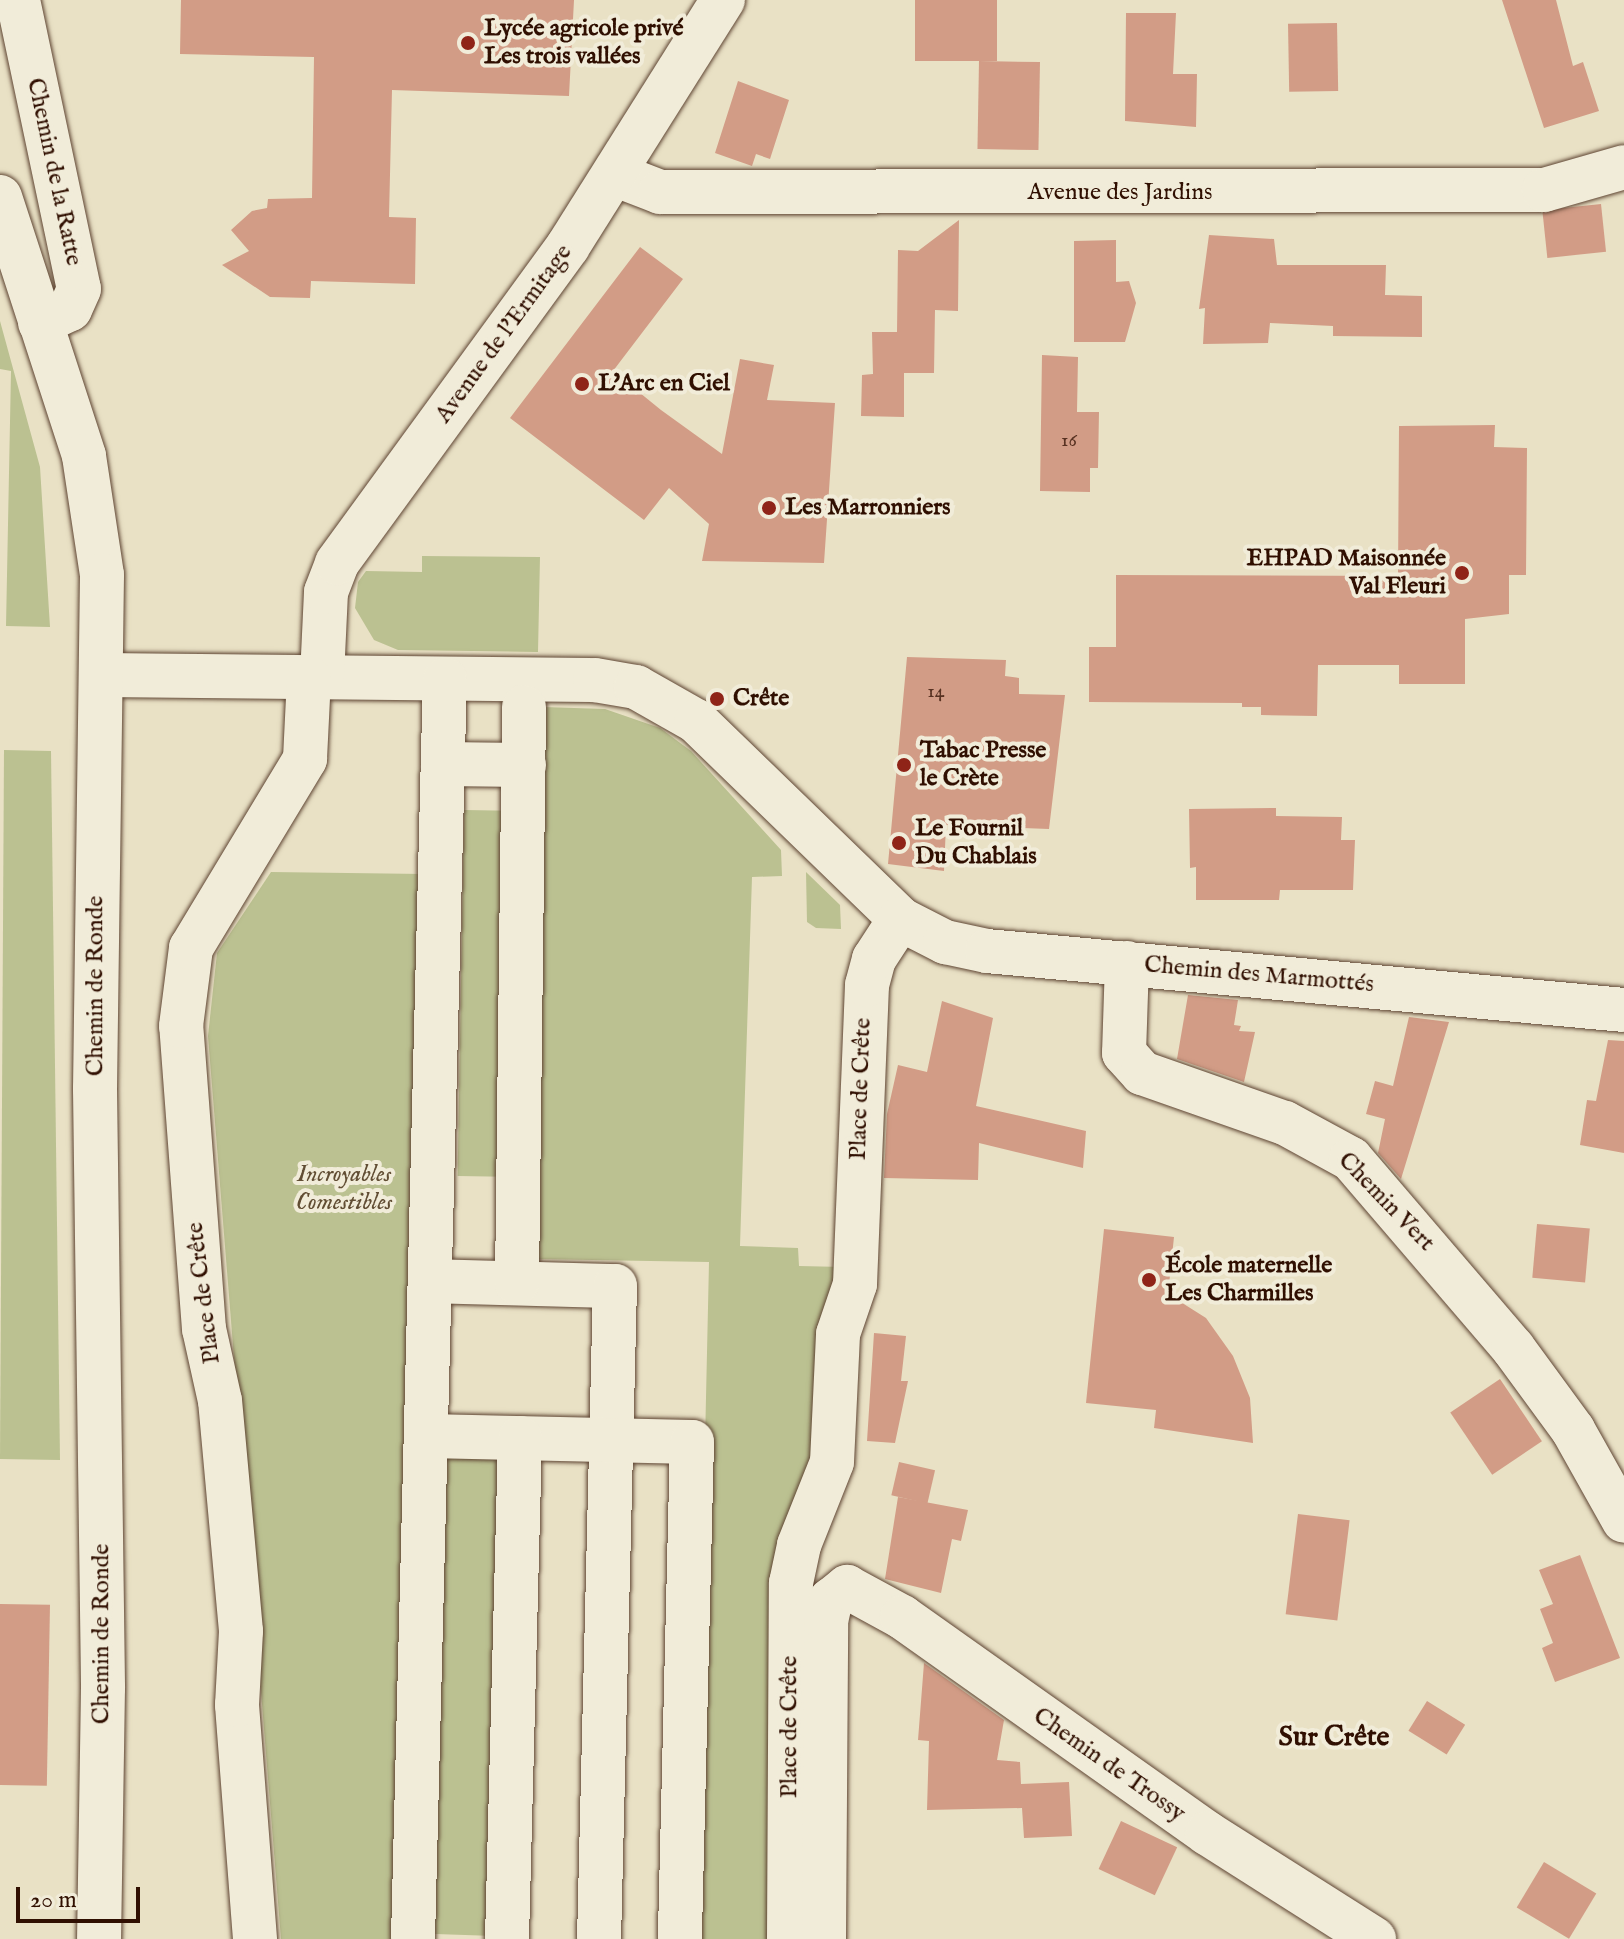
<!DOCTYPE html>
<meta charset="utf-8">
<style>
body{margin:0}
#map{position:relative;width:1624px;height:1939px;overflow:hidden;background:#e9e1c5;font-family:"IM FELL English",serif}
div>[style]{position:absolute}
.green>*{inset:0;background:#bbc191;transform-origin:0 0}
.building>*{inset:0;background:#d29c86;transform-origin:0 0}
.roads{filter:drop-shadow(0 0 2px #5e4432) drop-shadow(0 0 2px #5e4432)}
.street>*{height:44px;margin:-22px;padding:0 22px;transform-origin:22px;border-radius:22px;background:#f1ecd9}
.secondary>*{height:44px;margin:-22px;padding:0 22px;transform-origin:22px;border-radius:22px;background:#f1ecd9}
.dots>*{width:22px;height:22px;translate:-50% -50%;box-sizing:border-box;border:4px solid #f1ecd9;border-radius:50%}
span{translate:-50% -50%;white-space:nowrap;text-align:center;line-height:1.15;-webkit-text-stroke:8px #f1ecd9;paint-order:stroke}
.number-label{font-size:20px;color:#583222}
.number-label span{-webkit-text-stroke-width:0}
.poi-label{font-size:24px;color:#300f01;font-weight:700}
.left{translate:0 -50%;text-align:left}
.right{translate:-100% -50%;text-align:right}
.street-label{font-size:24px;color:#300f01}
.park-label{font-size:24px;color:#614d33;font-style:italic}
.quarter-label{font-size:28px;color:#300f01;font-weight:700}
.scale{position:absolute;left:16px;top:1887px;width:124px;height:36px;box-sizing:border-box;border:4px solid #300f01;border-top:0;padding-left:10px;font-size:24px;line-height:28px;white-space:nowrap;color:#300f01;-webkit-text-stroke:6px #f1ecd9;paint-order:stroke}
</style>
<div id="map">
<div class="green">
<div style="clip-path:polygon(0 321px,40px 467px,50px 627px,6px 626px,11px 371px,0 369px)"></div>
<div style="clip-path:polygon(422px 556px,540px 557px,538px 652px,398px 650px,374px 640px,355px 608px,358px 582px,366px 571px,422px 572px)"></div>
<div style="clip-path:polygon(543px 707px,605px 709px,660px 728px,691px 751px,781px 850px,782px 876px,752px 877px,740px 1246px,798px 1248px,799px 1266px,843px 1267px,778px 1939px,694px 1939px,709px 1262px,534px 1259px)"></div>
<div style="clip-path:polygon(4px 750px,51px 751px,60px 1460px,0 1459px)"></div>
<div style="left:464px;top:810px;width:47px;height:366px;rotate:1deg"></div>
<div style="clip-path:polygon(271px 872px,424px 874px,393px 1939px,281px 1939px,208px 1036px,217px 953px)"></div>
<div style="clip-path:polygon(806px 872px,840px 905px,841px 929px,816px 928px,807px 922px)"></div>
<div style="left:445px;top:1451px;width:59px;height:483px;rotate:2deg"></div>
</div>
<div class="building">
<div style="clip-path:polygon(181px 0,574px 0,569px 96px,392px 90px,389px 217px,416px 218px,415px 284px,311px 281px,310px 298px,270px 297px,222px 265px,249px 251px,231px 230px,252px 211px,267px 208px,268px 199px,312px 198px,314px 57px,180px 54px)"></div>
<div style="left:915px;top:0;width:82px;height:61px"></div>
<div style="clip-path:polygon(1502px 0,1556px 0,1573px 66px,1583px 62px,1599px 111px,1544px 128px)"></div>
<div style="clip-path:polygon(1126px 13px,1176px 13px,1173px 74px,1197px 74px,1196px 127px,1125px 121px)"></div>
<div style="left:1337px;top:23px;width:68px;height:49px;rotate:89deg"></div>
<div style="left:979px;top:61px;width:61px;height:88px;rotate:1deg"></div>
<div style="clip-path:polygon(738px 81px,789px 100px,770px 159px,756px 154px,752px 166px,715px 153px)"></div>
<div style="left:1601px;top:204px;width:48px;height:59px;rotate:84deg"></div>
<div style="clip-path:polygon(959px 220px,958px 311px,935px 310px,934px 373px,904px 373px,904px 417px,861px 416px,862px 375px,873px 374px,872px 332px,897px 332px,898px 250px,918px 251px)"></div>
<div style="clip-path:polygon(1209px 235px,1274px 239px,1277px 265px,1386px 265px,1385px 295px,1422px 296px,1422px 337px,1333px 336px,1333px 326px,1270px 323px,1268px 343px,1203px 344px,1205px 308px,1199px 309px)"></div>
<div style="clip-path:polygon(1116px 240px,1116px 282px,1129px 281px,1136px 303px,1125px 342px,1074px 342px,1074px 241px)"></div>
<div style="clip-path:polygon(640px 247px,683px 279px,613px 371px,661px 410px,722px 454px,740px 359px,774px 365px,767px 400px,835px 403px,824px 563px,702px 561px,709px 524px,669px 488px,644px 520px,510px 418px)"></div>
<div style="clip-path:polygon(1042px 355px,1078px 357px,1077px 412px,1099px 412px,1098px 468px,1090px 468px,1090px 492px,1040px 491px)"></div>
<div style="clip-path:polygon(1495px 425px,1494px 447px,1527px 448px,1526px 575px,1509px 575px,1509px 614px,1465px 619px,1465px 684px,1399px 684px,1399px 665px,1318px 665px,1317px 716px,1261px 715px,1261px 707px,1242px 707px,1242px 703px,1089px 702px,1089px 647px,1116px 647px,1116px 575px,1398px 576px,1399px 426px)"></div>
<div style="clip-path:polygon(907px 657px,1006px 660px,1005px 676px,1019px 678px,1019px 694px,1065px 695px,1049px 829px,946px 825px,944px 871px,888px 864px)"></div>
<div style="clip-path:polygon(1276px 808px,1276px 816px,1342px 817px,1341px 840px,1355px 840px,1353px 890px,1280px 890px,1279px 900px,1196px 900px,1196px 867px,1190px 868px,1189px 809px)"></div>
<div style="clip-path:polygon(1188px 995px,1238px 1000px,1234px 1025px,1241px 1026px,1239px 1031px,1255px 1032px,1244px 1082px,1177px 1059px)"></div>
<div style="clip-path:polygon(942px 1001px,993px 1018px,976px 1106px,1086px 1131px,1083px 1168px,979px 1143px,978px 1180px,884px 1178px,887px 1114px,898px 1065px,927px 1072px)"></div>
<div style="clip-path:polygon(1409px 1017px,1449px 1022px,1401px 1179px,1378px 1153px,1385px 1119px,1366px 1114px,1375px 1081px,1393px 1086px)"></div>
<div style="clip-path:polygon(1608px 1040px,1624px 1041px,1624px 1153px,1580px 1145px,1587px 1100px,1596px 1101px)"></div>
<div style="left:1537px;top:1224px;width:53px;height:54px;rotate:5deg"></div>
<div style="clip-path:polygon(1104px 1229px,1174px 1237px,1168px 1294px,1206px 1318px,1233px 1356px,1250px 1398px,1253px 1443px,1154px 1428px,1156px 1410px,1086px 1403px)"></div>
<div style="clip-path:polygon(874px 1333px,906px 1336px,901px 1381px,908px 1381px,895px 1443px,867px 1441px)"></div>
<div style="left:1500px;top:1379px;width:75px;height:60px;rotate:56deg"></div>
<div style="left:899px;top:1462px;width:37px;height:34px;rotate:13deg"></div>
<div style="clip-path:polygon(898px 1497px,968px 1510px,961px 1541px,952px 1539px,941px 1593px,885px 1579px)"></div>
<div style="left:1298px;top:1514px;width:52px;height:101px;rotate:7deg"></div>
<div style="clip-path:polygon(1580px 1555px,1620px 1658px,1555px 1682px,1542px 1648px,1553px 1643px,1540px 1609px,1553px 1604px,1539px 1570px)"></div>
<div style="left:0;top:1604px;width:50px;height:181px;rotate:1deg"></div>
<div style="clip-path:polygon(924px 1663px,1004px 1720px,997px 1760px,1020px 1762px,1021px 1784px,1069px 1782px,1072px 1836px,1024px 1838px,1022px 1808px,927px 1810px,929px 1741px,918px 1740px)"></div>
<div style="left:1427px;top:1701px;width:45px;height:35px;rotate:32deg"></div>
<div style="left:1121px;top:1821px;width:62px;height:53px;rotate:25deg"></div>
<div style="left:1544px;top:1862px;width:61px;height:53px;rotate:31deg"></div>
</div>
<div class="roads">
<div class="street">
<div style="left:18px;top:0;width:295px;rotate:78.1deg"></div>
<div style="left:79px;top:289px;width:22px;rotate:114deg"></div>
<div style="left:70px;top:309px;width:33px;rotate:155deg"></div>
<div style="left:616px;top:175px;width:47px;rotate:21.1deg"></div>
<div style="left:660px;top:192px;width:884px;rotate:-0.13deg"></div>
<div style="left:1544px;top:190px;width:83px;rotate:-16deg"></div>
<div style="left:102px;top:675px;width:493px;rotate:0.6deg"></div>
<div style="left:595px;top:680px;width:42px;rotate:9.7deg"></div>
<div style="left:636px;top:687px;width:69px;rotate:29.5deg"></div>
<div style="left:696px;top:721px;width:284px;rotate:44.1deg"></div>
<div style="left:900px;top:919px;width:51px;rotate:27.1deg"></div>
<div style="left:945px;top:942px;width:43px;rotate:12.1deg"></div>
<div style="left:987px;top:951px;width:640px;rotate:5.29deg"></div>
<div style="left:322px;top:677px;width:85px;rotate:-87.3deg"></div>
<div style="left:326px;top:592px;width:31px;rotate:-69deg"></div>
<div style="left:337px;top:563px;width:392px;rotate:-53.9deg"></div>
<div style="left:568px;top:246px;width:291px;rotate:-57.8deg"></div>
<div style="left:443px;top:764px;width:81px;rotate:0.7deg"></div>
<div style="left:1127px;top:963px;width:90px;rotate:91.9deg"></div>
<div style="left:1124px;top:1053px;width:27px;rotate:48deg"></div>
<div style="left:1142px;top:1073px;width:151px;rotate:19.3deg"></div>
<div style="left:1285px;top:1123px;width:75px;rotate:28.6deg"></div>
<div style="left:1351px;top:1159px;width:249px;rotate:49.4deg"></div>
<div style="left:1513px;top:1348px;width:102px;rotate:53.8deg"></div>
<div style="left:1573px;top:1430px;width:104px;rotate:60.7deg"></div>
<div style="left:431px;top:1281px;width:184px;rotate:1.6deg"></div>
<div style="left:615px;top:1286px;width:653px;rotate:91.4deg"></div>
<div style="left:517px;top:1283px;width:576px;rotate:-89.3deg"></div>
<div style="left:428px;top:1436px;width:264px;rotate:1.3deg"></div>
<div style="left:692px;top:1442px;width:497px;rotate:91.4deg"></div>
<div style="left:255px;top:1939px;width:235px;rotate:-94.4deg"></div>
<div style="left:237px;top:1705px;width:74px;rotate:-86.9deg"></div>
<div style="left:241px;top:1631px;width:231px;rotate:-95.2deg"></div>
<div style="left:220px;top:1401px;width:74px;rotate:-102.5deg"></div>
<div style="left:204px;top:1329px;width:304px;rotate:-94.3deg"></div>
<div style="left:181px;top:1026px;width:79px;rotate:-82.7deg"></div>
<div style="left:191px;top:948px;width:221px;rotate:-58.9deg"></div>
<div style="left:305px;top:759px;width:81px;rotate:-87.2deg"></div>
<div style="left:413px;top:1939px;width:1260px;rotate:-88.55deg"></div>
<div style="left:507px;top:1939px;width:501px;rotate:-88.51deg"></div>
<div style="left:789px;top:1939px;width:356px;rotate:-89.7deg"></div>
<div style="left:791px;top:1583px;width:39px;rotate:-78deg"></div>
<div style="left:799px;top:1545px;width:89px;rotate:-68.3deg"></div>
<div style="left:832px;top:1462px;width:128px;rotate:-87.3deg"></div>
<div style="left:838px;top:1334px;width:53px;rotate:-71.2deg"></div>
<div style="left:855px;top:1284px;width:299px;rotate:-87.7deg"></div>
<div style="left:867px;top:985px;width:27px;rotate:-75deg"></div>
<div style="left:874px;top:959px;width:48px;rotate:-57deg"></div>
<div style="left:824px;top:1939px;width:318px;rotate:-89.6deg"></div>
<div style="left:826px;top:1621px;width:22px;rotate:-77deg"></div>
<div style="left:831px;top:1600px;width:21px;rotate:-39deg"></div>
<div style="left:847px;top:1587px;width:63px;rotate:28.6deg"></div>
<div style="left:902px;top:1617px;width:374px;rotate:35.3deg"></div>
<div style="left:1207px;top:1833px;width:198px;rotate:32.4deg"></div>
</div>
<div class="secondary">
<div style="left:0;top:197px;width:272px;rotate:72deg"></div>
<div style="left:84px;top:456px;width:120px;rotate:81.4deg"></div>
<div style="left:102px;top:575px;width:514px;rotate:90.78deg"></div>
<div style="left:95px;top:1089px;width:599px;rotate:89.23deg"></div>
<div style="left:103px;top:1688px;width:251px;rotate:90.9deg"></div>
</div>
</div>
<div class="dots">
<div style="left:468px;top:43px;background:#8f2418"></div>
<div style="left:582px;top:384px;background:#8f2418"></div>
<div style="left:769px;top:508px;background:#8f2418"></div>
<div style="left:1462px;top:573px;background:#8f2418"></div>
<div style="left:717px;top:699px;background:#8f2418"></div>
<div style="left:904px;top:765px;background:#8f2418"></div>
<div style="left:899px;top:843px;background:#8f2418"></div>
<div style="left:1149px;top:1280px;background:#8f2418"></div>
</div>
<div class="number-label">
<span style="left:1069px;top:440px">16</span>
<span style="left:936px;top:691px">14</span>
</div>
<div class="poi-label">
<span class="left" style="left:484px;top:43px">Lycée agricole privé<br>Les trois vallées</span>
<span class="left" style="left:598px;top:384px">L'Arc en Ciel</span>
<span class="left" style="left:785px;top:508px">Les Marronniers</span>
<span class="right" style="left:1446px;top:573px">EHPAD Maisonnée<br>Val Fleuri</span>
<span class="left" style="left:733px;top:699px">Crête</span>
<span class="left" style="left:920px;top:765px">Tabac Presse<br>le Crète</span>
<span class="left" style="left:915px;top:843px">Le Fournil<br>Du Chablais</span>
<span class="left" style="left:1165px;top:1280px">École maternelle<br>Les Charmilles</span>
</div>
<div class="street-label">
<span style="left:54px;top:172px;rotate:78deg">Chemin de la Ratte</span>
<span style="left:1120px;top:193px">Avenue des Jardins</span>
<span style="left:504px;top:334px;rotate:-54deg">Avenue de l'Ermitage</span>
<span style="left:1259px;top:975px;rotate:5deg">Chemin des Marmottés</span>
<span style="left:96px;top:986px;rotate:-90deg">Chemin de Ronde</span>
<span style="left:861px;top:1089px;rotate:-88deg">Place de Crête</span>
<span style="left:1386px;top:1202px;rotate:46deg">Chemin Vert</span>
<span style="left:204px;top:1293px;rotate:-97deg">Place de Crête</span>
<span style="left:102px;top:1634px;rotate:-90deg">Chemin de Ronde</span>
<span style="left:790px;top:1727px;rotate:-90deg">Place de Crête</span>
<span style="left:1109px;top:1765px;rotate:35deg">Chemin de Trossy</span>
</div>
<div class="park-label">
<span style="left:344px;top:1189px">Incroyables<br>Comestibles</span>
</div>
<div class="quarter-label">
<span style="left:1334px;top:1738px">Sur Crête</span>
</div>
<div class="scale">20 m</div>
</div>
